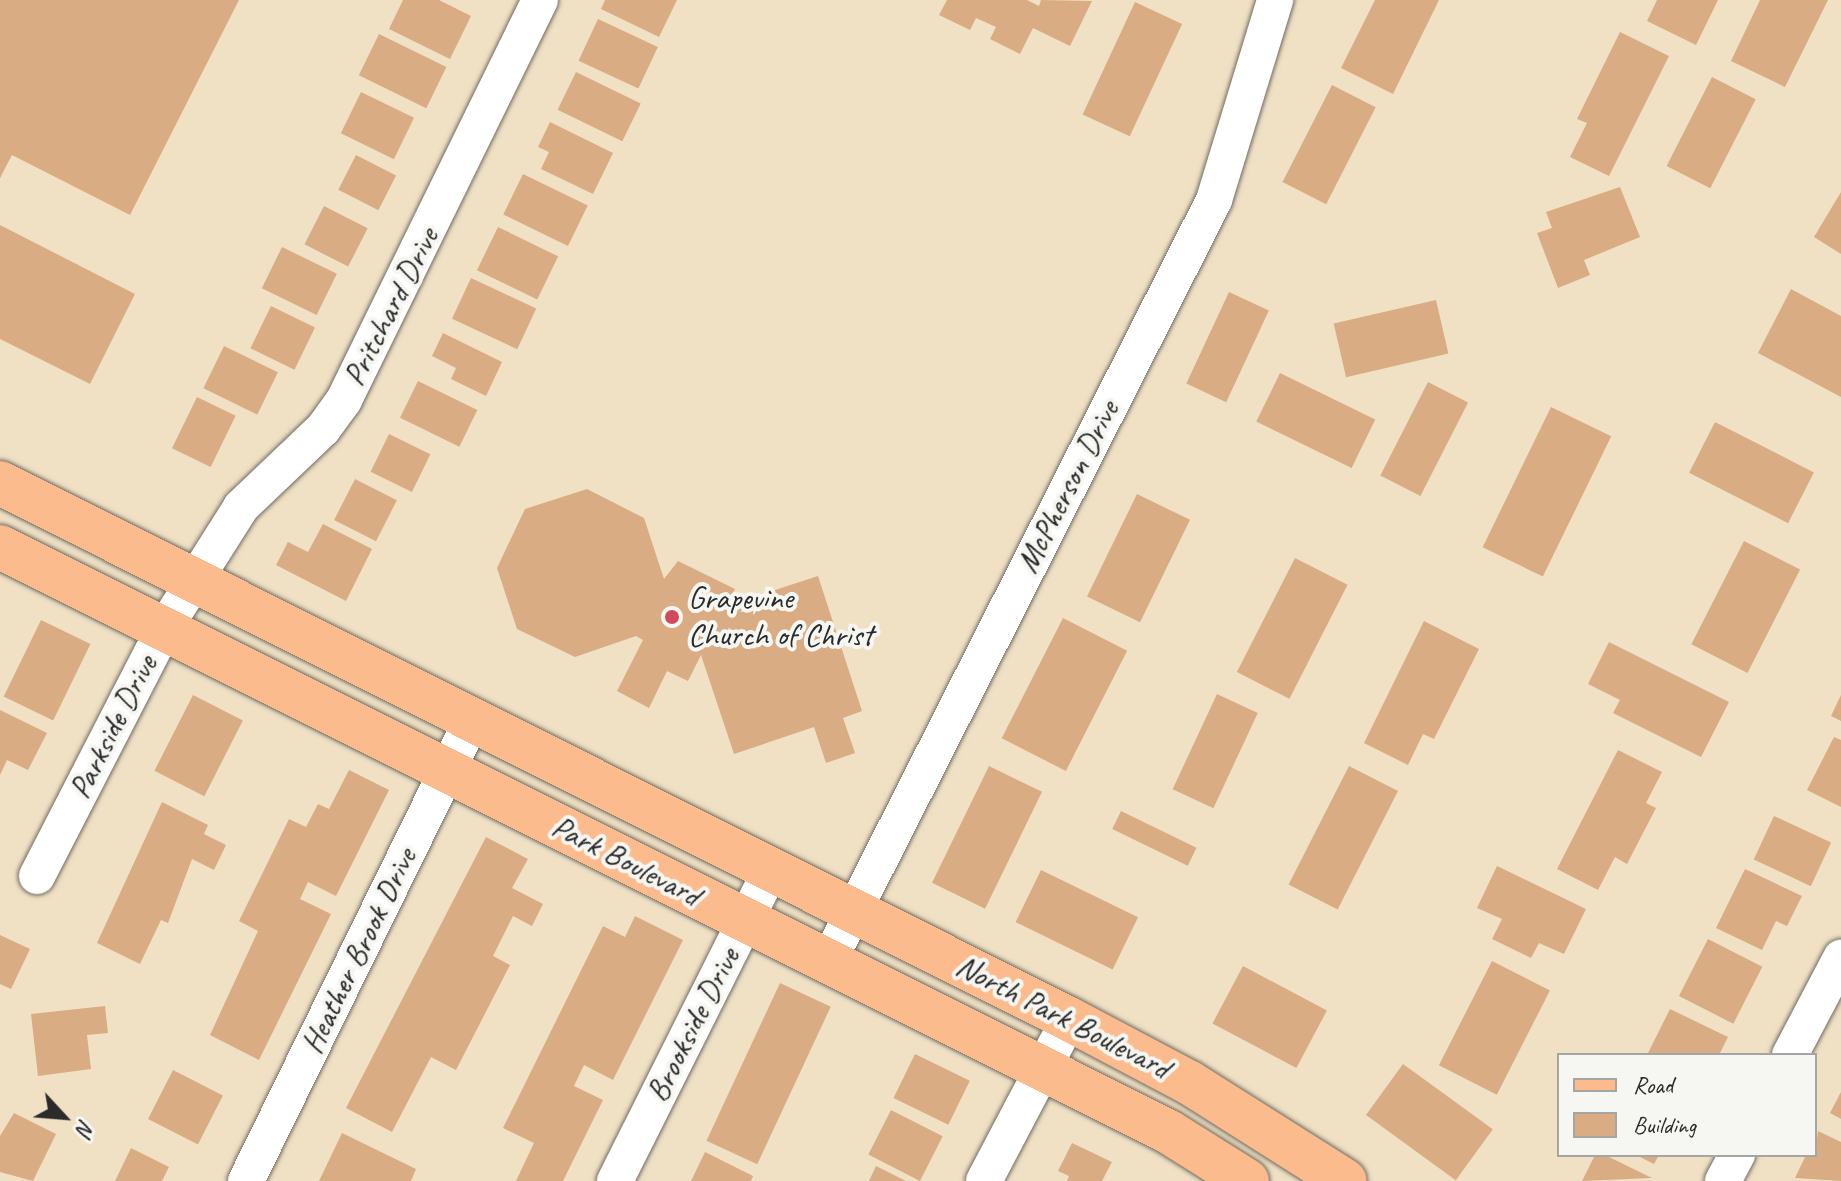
<!DOCTYPE html>
<style>
body{margin:0}
#map{position:relative;width:1841px;height:1181px;overflow:hidden;background:#f0e1c5;font-family:Caveat,sans-serif}
div>[style]{position:absolute}
.building>*{inset:0;background:#d9ac83;transform-origin:0 0}
.roads{filter:drop-shadow(0 0 2px #706b61) drop-shadow(0 0 2px #706b61)}
.minor>*{height:36px;margin:-18px;padding:0 18px;transform-origin:18px;border-radius:18px;background:#fff}
.major>*{height:44px;margin:-22px;padding:0 22px;transform-origin:22px;border-radius:22px;background:#fbbb8c}
.dots>*{width:22px;height:22px;translate:-50% -50%;box-sizing:border-box;border:4px solid #f6f6f2;border-radius:50%}
span{translate:-50% -50%;white-space:nowrap;text-align:center;line-height:1.15;-webkit-text-stroke:8px #f6f6f2;paint-order:stroke}
.street-label{font-size:32px;color:#2b2b2b}
.poi-label{font-size:32px;color:#2b2b2b}
.left{translate:0 -50%;text-align:left}
.legend{position:absolute;left:1557px;top:1053px;width:260px;height:104px;box-sizing:border-box;background:#f6f6f2;border:2px solid #a5a5a2;margin:0;padding:10px 14px;list-style:none;font-size:24px;color:#2b2b2b}
.legend li{display:flex;align-items:center;gap:16px;height:40px}
.legend b{width:40px;border:2px solid #a5a5a2}
.north{position:absolute;left:24px;top:1077px;width:80px;height:80px;-webkit-text-stroke:6px #f6f6f2;paint-order:stroke;rotate:116deg;font-size:22px;font-weight:700;line-height:32px;text-align:center;color:#2b2b2b}
.north::after{content:'';display:block;margin:auto;width:28px;height:36px;background:#2b2b2b;clip-path:polygon(50% 0,100% 100%,50% 72%,0 100%)}
</style>
<div id="map">
<div class="building">
<div style="clip-path:polygon(0 0,239px 0,130px 215px,12px 155px,0 178px)"></div>
<div style="clip-path:polygon(403px 0,439px 0,471px 16px,450px 59px,389px 29px)"></div>
<div style="clip-path:polygon(605px 0,677px 0,659px 37px,601px 9px)"></div>
<div style="clip-path:polygon(947px 0,1027px 0,1039px 6px,1041px 0,1092px 1px,1070px 46px,1033px 28px,1020px 54px,990px 39px,996px 27px,976px 18px,970px 30px,939px 15px)"></div>
<div style="clip-path:polygon(1375px 0,1439px 0,1393px 94px,1341px 68px)"></div>
<div style="clip-path:polygon(1657px 0,1718px 0,1696px 45px,1647px 21px)"></div>
<div style="clip-path:polygon(1760px 0,1828px 0,1785px 87px,1731px 61px)"></div>
<div style="left:1135px;top:2px;width:52px;height:124px;rotate:25deg"></div>
<div style="left:598px;top:19px;width:66px;height:46px;rotate:25deg"></div>
<div style="clip-path:polygon(1620px 32px,1669px 56px,1609px 176px,1570px 157px,1587px 123px,1577px 119px)"></div>
<div style="left:379px;top:34px;width:75px;height:46px;rotate:26deg"></div>
<div style="left:576px;top:72px;width:72px;height:42px;rotate:26deg"></div>
<div style="left:1712px;top:77px;width:49px;height:100px;rotate:27deg"></div>
<div style="left:1332px;top:85px;width:49px;height:109px;rotate:27deg"></div>
<div style="left:361px;top:92px;width:59px;height:46px;rotate:26deg"></div>
<div style="clip-path:polygon(550px 122px,613px 153px,593px 194px,541px 169px,549px 152px,538px 147px)"></div>
<div style="left:356px;top:155px;width:45px;height:39px;rotate:27deg"></div>
<div style="left:523px;top:174px;width:72px;height:45px;rotate:26deg"></div>
<div style="clip-path:polygon(1620px 187px,1640px 237px,1584px 260px,1590px 275px,1558px 288px,1537px 233px,1552px 228px,1546px 212px)"></div>
<div style="clip-path:polygon(1841px 192px,1841px 254px,1814px 237px)"></div>
<div style="left:324px;top:206px;width:49px;height:43px;rotate:27deg"></div>
<div style="clip-path:polygon(0 225px,135px 294px,90px 384px,0 339px)"></div>
<div style="left:498px;top:227px;width:67px;height:48px;rotate:26deg"></div>
<div style="left:282px;top:247px;width:61px;height:46px;rotate:26deg"></div>
<div style="left:471px;top:278px;width:72px;height:45px;rotate:25deg"></div>
<div style="clip-path:polygon(1791px 289px,1841px 316px,1841px 397px,1758px 353px)"></div>
<div style="left:1229px;top:292px;width:44px;height:101px;rotate:25deg"></div>
<div style="left:1436px;top:300px;width:55px;height:105px;rotate:77deg"></div>
<div style="left:271px;top:306px;width:49px;height:47px;rotate:26deg"></div>
<div style="clip-path:polygon(443px 333px,502px 362px,486px 396px,451px 379px,456px 368px,432px 356px)"></div>
<div style="left:224px;top:346px;width:60px;height:47px;rotate:26deg"></div>
<div style="left:1280px;top:373px;width:106px;height:54px;rotate:26deg"></div>
<div style="left:418px;top:381px;width:66px;height:41px;rotate:26deg"></div>
<div style="left:1428px;top:382px;width:45px;height:105px;rotate:27deg"></div>
<div style="left:197px;top:397px;width:43px;height:57px;rotate:26deg"></div>
<div style="left:1551px;top:407px;width:67px;height:156px;rotate:26deg"></div>
<div style="left:1715px;top:422px;width:111px;height:57px;rotate:27deg"></div>
<div style="left:389px;top:434px;width:46px;height:42px;rotate:26deg"></div>
<div style="left:355px;top:479px;width:47px;height:46px;rotate:27deg"></div>
<div style="clip-path:polygon(587px 489px,644px 518px,664px 579px,678px 561px,735px 589px,726px 606px,818px 576px,862px 711px,843px 718px,855px 753px,826px 763px,814px 727px,734px 754px,701px 655px,688px 681px,667px 671px,649px 708px,617px 691px,643px 640px,636px 636px,575px 657px,517px 629px,497px 568px,525px 509px)"></div>
<div style="left:1137px;top:494px;width:59px;height:114px;rotate:26deg"></div>
<div style="clip-path:polygon(323px 524px,372px 549px,346px 601px,276px 565px,288px 542px,308px 552px)"></div>
<div style="left:1744px;top:541px;width:63px;height:116px;rotate:27deg"></div>
<div style="left:1295px;top:558px;width:59px;height:128px;rotate:27deg"></div>
<div style="left:1063px;top:618px;width:72px;height:135px;rotate:27deg"></div>
<div style="left:41px;top:620px;width:55px;height:85px;rotate:26deg"></div>
<div style="clip-path:polygon(1424px 621px,1479px 649px,1434px 739px,1423px 734px,1408px 765px,1364px 743px)"></div>
<div style="clip-path:polygon(1609px 642px,1729px 702px,1701px 757px,1613px 713px,1620px 700px,1588px 684px)"></div>
<div style="left:1217px;top:694px;width:45px;height:105px;rotate:25deg"></div>
<div style="left:193px;top:695px;width:56px;height:85px;rotate:27deg"></div>
<div style="clip-path:polygon(1841px 695px,1841px 721px,1831px 716px)"></div>
<div style="clip-path:polygon(0 710px,47px 733px,28px 770px,7px 760px,0 775px)"></div>
<div style="clip-path:polygon(1834px 737px,1841px 740px,1841px 807px,1807px 790px)"></div>
<div style="clip-path:polygon(1618px 750px,1662px 772px,1646px 803px,1656px 808px,1627px 864px,1615px 857px,1598px 890px,1557px 869px)"></div>
<div style="left:989px;top:766px;width:59px;height:130px;rotate:26deg"></div>
<div style="left:1349px;top:766px;width:55px;height:133px;rotate:27deg"></div>
<div style="clip-path:polygon(349px 770px,389px 790px,336px 896px,308px 882px,300px 899px,331px 914px,259px 1060px,210px 1035px,258px 931px,239px 921px,289px 819px,306px 827px,318px 804px,329px 809px)"></div>
<div style="clip-path:polygon(162px 802px,208px 825px,204px 834px,226px 845px,214px 870px,192px 859px,168px 923px,161px 920px,140px 964px,97px 943px)"></div>
<div style="left:1121px;top:811px;width:84px;height:20px;rotate:26deg"></div>
<div style="left:1774px;top:816px;width:63px;height:48px;rotate:25deg"></div>
<div style="clip-path:polygon(486px 837px,528px 859px,512px 888px,543px 904px,532px 926px,513px 916px,493px 956px,510px 965px,456px 1070px,431px 1057px,392px 1132px,346px 1108px)"></div>
<div style="clip-path:polygon(1497px 866px,1586px 909px,1564px 954px,1539px 943px,1531px 958px,1492px 939px,1502px 919px,1477px 908px)"></div>
<div style="clip-path:polygon(1745px 869px,1802px 896px,1787px 926px,1776px 921px,1762px 950px,1716px 928px)"></div>
<div style="left:1041px;top:870px;width:108px;height:58px;rotate:26deg"></div>
<div style="clip-path:polygon(635px 916px,683px 940px,613px 1080px,584px 1065px,574px 1086px,603px 1100px,563px 1181px,516px 1181px,534px 1143px,503px 1128px,603px 926px,625px 937px)"></div>
<div style="clip-path:polygon(0 935px,30px 949px,11px 989px,0 984px)"></div>
<div style="left:1708px;top:939px;width:61px;height:64px;rotate:27deg"></div>
<div style="left:1492px;top:961px;width:65px;height:117px;rotate:27deg"></div>
<div style="left:1243px;top:966px;width:95px;height:65px;rotate:28deg"></div>
<div style="left:780px;top:983px;width:56px;height:174px;rotate:25deg"></div>
<div style="clip-path:polygon(105px 1006px,108px 1033px,87px 1035px,91px 1069px,38px 1076px,31px 1014px)"></div>
<div style="clip-path:polygon(1670px 1009px,1728px 1037px,1719px 1055px,1647px 1055px)"></div>
<div style="left:915px;top:1054px;width:61px;height:49px;rotate:26deg"></div>
<div style="left:1403px;top:1064px;width:111px;height:63px;rotate:36deg"></div>
<div style="left:173px;top:1070px;width:56px;height:55px;rotate:27deg"></div>
<div style="clip-path:polygon(1841px 1092px,1841px 1119px,1830px 1113px)"></div>
<div style="left:891px;top:1110px;width:58px;height:50px;rotate:27deg"></div>
<div style="clip-path:polygon(14px 1113px,56px 1134px,33px 1181px,0 1172px,0 1136px)"></div>
<div style="clip-path:polygon(1818px 1131px,1841px 1142px,1841px 1181px,1795px 1178px,1806px 1155px,1815px 1155px)"></div>
<div style="clip-path:polygon(342px 1133px,416px 1169px,411px 1181px,319px 1181px)"></div>
<div style="clip-path:polygon(1072px 1143px,1112px 1162px,1102px 1181px,1067px 1181px,1069px 1176px,1058px 1171px)"></div>
<div style="clip-path:polygon(131px 1148px,169px 1167px,162px 1181px,115px 1181px)"></div>
<div style="clip-path:polygon(705px 1152px,753px 1176px,751px 1181px,691px 1181px)"></div>
<div style="clip-path:polygon(1595px 1155px,1605px 1155px,1652px 1178px,1582px 1181px)"></div>
<div style="clip-path:polygon(1636px 1155px,1659px 1155px,1654px 1164px)"></div>
<div style="clip-path:polygon(876px 1166px,906px 1181px,869px 1181px)"></div>
</div>
<div class="roads">
<div class="minor">
<div style="left:37px;top:876px;width:278px;rotate:-62.8deg"></div>
<div style="left:164px;top:629px;width:144px;rotate:-57.7deg"></div>
<div style="left:241px;top:507px;width:113px;rotate:-43.6deg"></div>
<div style="left:323px;top:429px;width:36px;rotate:-54deg"></div>
<div style="left:344px;top:400px;width:445px;rotate:-63.9deg"></div>
<div style="left:828px;top:962px;width:854px;rotate:-63.13deg"></div>
<div style="left:1214px;top:200px;width:209px;rotate:-73deg"></div>
<div style="left:1790px;top:1055px;width:110px;rotate:-62.3deg"></div>
<div style="left:246px;top:1181px;width:513px;rotate:-63.88deg"></div>
<div style="left:615px;top:1181px;width:348px;rotate:-63.4deg"></div>
<div style="left:984px;top:1181px;width:183px;rotate:-62.3deg"></div>
<div style="left:1723px;top:1181px;width:30px;rotate:-62deg"></div>
</div>
<div class="major">
<div style="left:0;top:483px;width:1196px;rotate:26.63deg"></div>
<div style="left:1069px;top:1019px;width:137px;rotate:27.9deg"></div>
<div style="left:1190px;top:1083px;width:183px;rotate:32.3deg"></div>
<div style="left:0;top:547px;width:1307px;rotate:26.58deg"></div>
<div style="left:1169px;top:1132px;width:92px;rotate:32.1deg"></div>
</div>
</div>
<div class="dots">
<div style="left:672px;top:617px;background:#d1495b"></div>
</div>
<div class="street-label">
<span style="left:391px;top:307px;rotate:-63deg">Pritchard Drive</span>
<span style="left:1068px;top:487px;rotate:-63deg">McPherson Drive</span>
<span style="left:113px;top:727px;rotate:-63deg">Parkside Drive</span>
<span style="left:626px;top:861px;rotate:27deg">Park Boulevard</span>
<span style="left:359px;top:951px;rotate:-64deg">Heather Brook Drive</span>
<span style="left:1063px;top:1017px;rotate:27deg">North Park Boulevard</span>
<span style="left:693px;top:1025px;rotate:-63deg">Brookside Drive</span>
</div>
<div class="poi-label">
<span class="left" style="left:688px;top:617px">Grapevine<br>Church of Christ</span>
</div>
<ul class="legend">
<li><b style="height:10px;background:#fbbb8c"></b>Road</li>
<li><b style="height:22px;background:#d9ac83"></b>Building</li>
</ul>
<div class="north">N</div>
</div>
